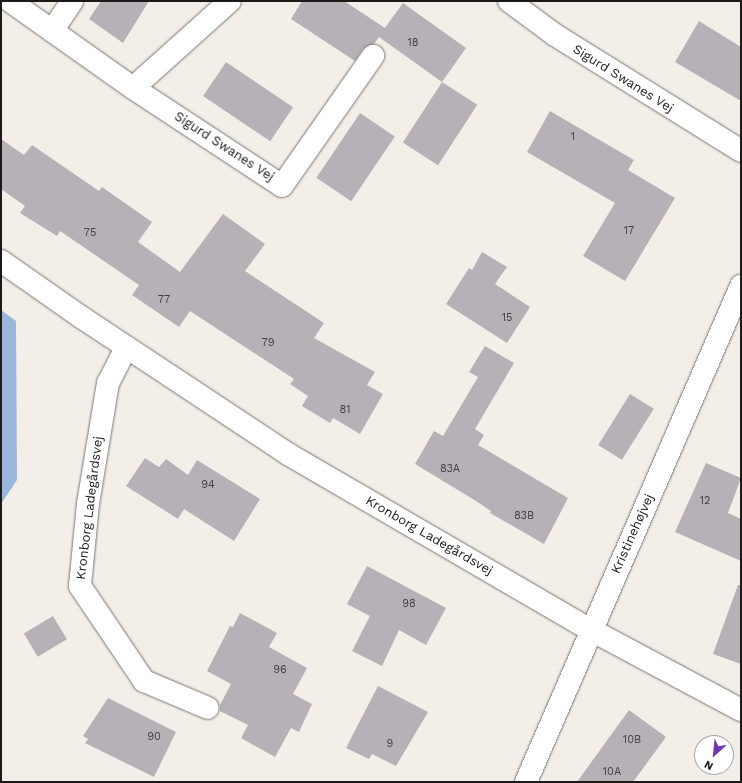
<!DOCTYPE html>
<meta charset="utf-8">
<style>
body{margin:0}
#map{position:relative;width:742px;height:783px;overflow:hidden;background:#f4eee9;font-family:"Work Sans",sans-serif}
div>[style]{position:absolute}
.water>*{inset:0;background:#9bb6db}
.building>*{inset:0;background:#b6b1b6;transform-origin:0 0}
.roads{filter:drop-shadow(0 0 1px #7b7571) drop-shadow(0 0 1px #7b7571)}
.street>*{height:22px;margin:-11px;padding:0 11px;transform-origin:11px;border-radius:11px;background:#fff}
.secondary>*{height:22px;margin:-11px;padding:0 11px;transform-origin:11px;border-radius:11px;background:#fff}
span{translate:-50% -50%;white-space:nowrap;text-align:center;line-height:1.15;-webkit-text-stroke:3px #fff;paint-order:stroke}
.number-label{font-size:11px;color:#424040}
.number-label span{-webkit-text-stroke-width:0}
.street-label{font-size:13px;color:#1c1a18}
.frame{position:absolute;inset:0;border:2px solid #1c1a18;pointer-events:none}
.north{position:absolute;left:694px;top:735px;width:40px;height:40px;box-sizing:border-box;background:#fff;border:1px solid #a4a3a3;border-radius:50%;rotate:207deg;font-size:11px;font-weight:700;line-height:16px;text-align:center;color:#1c1a18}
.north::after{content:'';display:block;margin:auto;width:14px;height:18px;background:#6f38ae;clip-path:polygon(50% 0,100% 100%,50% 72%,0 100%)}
</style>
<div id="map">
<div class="water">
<div style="clip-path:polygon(1px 310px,16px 321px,17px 480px,1px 504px)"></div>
</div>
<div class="building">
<div style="clip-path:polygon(101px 1px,149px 1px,123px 43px,89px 19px)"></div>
<div style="clip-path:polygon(302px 1px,344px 1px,385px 28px,382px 32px,403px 3px,466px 48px,442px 82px,379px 37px,374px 44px,363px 49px,355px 61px,291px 19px)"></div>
<div style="clip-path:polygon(699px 21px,741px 47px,741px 101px,675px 62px)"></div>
<div style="left:226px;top:62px;width:81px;height:41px;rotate:34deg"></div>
<div style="left:442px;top:82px;width:42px;height:72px;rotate:33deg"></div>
<div style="clip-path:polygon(550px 111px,634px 160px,628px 170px,675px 198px,625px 281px,583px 256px,615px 203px,527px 152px)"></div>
<div style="left:360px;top:113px;width:42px;height:78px;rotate:34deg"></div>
<div style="clip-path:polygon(1px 139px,24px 155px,32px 145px,99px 191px,102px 187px,152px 222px,138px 242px,180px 272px,223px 214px,265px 244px,245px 271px,324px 323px,314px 338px,375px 372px,367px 385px,383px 394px,360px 434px,333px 418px,330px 423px,302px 406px,308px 396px,290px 384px,294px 379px,190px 311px,179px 327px,132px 295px,139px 285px,60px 231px,57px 236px,20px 213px,25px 206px,1px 189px)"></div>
<div style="clip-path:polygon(482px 252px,507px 267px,495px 284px,530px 307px,507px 343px,446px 304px,469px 268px,472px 270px)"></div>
<div style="clip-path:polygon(485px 346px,514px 363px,475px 429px,484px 435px,478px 445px,568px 498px,544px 544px,490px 513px,491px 511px,476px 501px,415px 464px,434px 431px,443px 436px,478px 377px,469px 372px)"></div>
<div style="left:630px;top:394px;width:28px;height:60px;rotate:32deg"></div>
<div style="clip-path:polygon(145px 458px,159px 467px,166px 459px,188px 475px,197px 460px,260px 499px,234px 541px,184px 509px,178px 519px,126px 486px)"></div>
<div style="clip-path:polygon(706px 463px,741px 478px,728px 513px,741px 519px,741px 561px,675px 532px)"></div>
<div style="clip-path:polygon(367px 566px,446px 608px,426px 645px,399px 630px,382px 666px,352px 651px,370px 616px,347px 604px)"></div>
<div style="clip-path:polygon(738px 585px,741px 585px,741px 664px,713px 654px)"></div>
<div style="clip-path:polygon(240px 613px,277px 633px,269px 647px,307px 668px,293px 694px,312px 704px,299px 732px,291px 728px,275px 757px,241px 738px,248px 725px,220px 711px,220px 705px,231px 684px,207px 671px,230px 626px,233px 627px)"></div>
<div style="left:53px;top:616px;width:27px;height:34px;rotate:59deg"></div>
<div style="clip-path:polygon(378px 686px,428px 712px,396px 766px,372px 754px,369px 759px,346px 748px)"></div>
<div style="clip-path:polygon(108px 698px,176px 732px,154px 777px,85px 743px,88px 739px,83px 736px)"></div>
<div style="clip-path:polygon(629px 710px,666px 737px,633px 782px,577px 782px)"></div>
</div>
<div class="roads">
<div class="street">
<div style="left:10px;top:1px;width:151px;rotate:35.3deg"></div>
<div style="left:133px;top:88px;width:130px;rotate:-41.9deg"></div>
<div style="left:509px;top:1px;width:57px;rotate:36.5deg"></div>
<div style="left:555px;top:35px;width:219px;rotate:31.9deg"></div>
<div style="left:52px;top:31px;width:36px;rotate:-56deg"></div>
<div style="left:133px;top:88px;width:178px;rotate:33.3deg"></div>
<div style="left:282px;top:186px;width:159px;rotate:-55deg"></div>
<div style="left:126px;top:348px;width:39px;rotate:117deg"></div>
<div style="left:108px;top:383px;width:123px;rotate:99.4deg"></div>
<div style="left:88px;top:504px;width:82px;rotate:95.6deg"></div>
<div style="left:80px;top:586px;width:115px;rotate:56deg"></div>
<div style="left:144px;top:681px;width:69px;rotate:22.9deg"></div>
<div style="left:526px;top:782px;width:541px;rotate:-66.56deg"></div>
</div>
<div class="secondary">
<div style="left:1px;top:261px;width:98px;rotate:35deg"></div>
<div style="left:81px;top:317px;width:248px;rotate:33.5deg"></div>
<div style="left:288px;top:454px;width:350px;rotate:30.2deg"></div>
<div style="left:591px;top:630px;width:170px;rotate:28.1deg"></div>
</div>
</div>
<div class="number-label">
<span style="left:413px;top:43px">18</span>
<span style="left:573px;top:137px">1</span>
<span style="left:629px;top:231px">17</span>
<span style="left:90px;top:233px">75</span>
<span style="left:164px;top:300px">77</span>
<span style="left:507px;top:318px">15</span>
<span style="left:268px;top:343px">79</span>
<span style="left:345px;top:410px">81</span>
<span style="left:450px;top:469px">83A</span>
<span style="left:208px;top:485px">94</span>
<span style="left:705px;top:501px">12</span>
<span style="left:524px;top:516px">83B</span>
<span style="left:409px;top:604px">98</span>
<span style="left:280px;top:670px">96</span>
<span style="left:154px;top:737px">90</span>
<span style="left:632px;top:740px">10B</span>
<span style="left:390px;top:744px">9</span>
<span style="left:612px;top:772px">10A</span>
</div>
<div class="street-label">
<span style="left:623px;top:79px;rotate:32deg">Sigurd Swanes Vej</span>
<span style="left:224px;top:147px;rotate:33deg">Sigurd Swanes Vej</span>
<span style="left:90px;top:508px;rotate:-83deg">Kronborg Ladegårdsvej</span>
<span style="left:633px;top:534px;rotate:-66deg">Kristinehøjvej</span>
<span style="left:429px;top:536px;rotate:30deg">Kronborg Ladegårdsvej</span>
</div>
<div class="frame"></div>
<div class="north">N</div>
</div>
